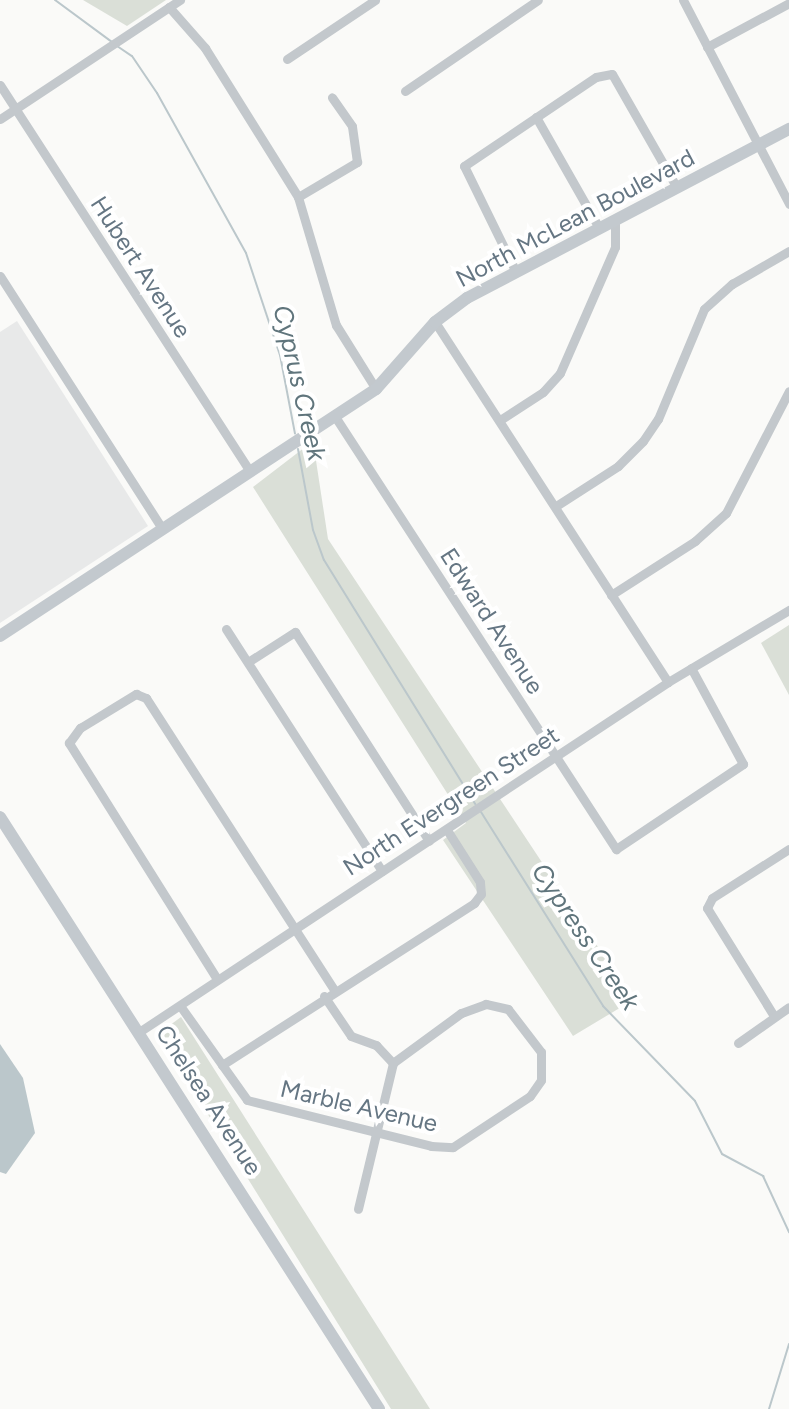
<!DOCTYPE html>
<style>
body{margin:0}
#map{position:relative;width:789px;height:1409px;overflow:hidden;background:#fafaf8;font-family:Figtree,sans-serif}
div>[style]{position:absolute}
.built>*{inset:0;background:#e8e9e9}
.green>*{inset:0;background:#dadfd7}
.water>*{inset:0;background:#bbc7cb}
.stream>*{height:2px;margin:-1px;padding:0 1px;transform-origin:1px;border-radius:1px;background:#bbc7cb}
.minor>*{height:9px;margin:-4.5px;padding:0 4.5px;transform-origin:4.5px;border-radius:4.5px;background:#c3c8cc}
.major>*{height:12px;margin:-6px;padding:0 6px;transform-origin:6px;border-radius:6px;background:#c3c9ce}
span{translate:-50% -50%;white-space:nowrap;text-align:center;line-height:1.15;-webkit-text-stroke:8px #fff;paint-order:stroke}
.street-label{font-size:24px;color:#657683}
.water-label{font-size:26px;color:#60757c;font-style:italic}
</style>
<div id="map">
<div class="built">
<div style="clip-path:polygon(17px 321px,148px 526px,0 623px,0 332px)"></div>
</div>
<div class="green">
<div style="clip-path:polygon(83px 0,166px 0,127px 26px)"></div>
<div style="clip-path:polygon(313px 441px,328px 539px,633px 1000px,573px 1036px,443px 840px,466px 823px,253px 487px)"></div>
<div style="clip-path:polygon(789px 625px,789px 695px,761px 643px)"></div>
<div style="clip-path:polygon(181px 1017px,348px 1280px,430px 1409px,391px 1409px,158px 1034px)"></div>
</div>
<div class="water">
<div style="clip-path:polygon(0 1044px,23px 1078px,35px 1133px,6px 1174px,0 1172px)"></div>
</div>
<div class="stream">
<div style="left:55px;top:0;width:71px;rotate:36.4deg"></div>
<div style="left:117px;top:46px;width:18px;rotate:34deg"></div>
<div style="left:132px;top:56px;width:45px;rotate:56deg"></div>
<div style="left:157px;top:93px;width:183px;rotate:60.9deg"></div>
<div style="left:246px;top:253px;width:108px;rotate:71.6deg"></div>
<div style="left:280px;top:355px;width:80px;rotate:79.2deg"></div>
<div style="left:298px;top:449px;width:82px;rotate:79.5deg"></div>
<div style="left:313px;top:530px;width:32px;rotate:70deg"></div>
<div style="left:324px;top:560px;width:287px;rotate:58.2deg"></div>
<div style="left:481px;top:812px;width:229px;rotate:57.8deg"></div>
<div style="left:603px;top:1006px;width:132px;rotate:45.9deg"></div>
<div style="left:695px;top:1101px;width:59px;rotate:63deg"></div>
<div style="left:722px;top:1154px;width:47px;rotate:28.2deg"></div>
<div style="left:763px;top:1176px;width:62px;rotate:65.1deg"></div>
<div style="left:769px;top:1409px;width:68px;rotate:-72.9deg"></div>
</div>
<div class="minor">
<div style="left:683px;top:0;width:230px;rotate:62.5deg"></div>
<div style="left:169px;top:7px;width:55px;rotate:48.7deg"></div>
<div style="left:205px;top:48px;width:176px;rotate:58deg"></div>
<div style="left:298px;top:197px;width:134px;rotate:73.5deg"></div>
<div style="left:336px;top:325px;width:75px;rotate:58deg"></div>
<div style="left:707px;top:47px;width:93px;rotate:-28.2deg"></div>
<div style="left:287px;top:59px;width:106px;rotate:-33.8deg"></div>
<div style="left:0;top:85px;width:459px;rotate:57.1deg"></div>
<div style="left:405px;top:91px;width:161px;rotate:-34.4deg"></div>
<div style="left:536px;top:117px;width:128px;rotate:60.4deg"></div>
<div style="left:0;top:119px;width:216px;rotate:-33.5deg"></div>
<div style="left:298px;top:197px;width:69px;rotate:-30.7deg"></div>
<div style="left:357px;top:162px;width:36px;rotate:-98deg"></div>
<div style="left:352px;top:126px;width:35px;rotate:-125deg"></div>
<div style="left:516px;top:272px;width:118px;rotate:-116.1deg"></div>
<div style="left:464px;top:166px;width:159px;rotate:-34deg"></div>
<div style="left:596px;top:77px;width:16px;rotate:-11deg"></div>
<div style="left:612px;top:74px;width:131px;rotate:60.3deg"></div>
<div style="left:0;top:276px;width:300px;rotate:57.3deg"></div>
<div style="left:435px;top:322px;width:429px;rotate:57.1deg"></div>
<div style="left:334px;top:415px;width:518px;rotate:56.99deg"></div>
<div style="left:616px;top:849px;width:153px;rotate:-33.8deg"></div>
<div style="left:743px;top:764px;width:109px;rotate:-118.4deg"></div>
<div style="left:500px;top:420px;width:51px;rotate:-33.1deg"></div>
<div style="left:543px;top:392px;width:25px;rotate:-48deg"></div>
<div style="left:560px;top:373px;width:137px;rotate:-66.4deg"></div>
<div style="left:615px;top:247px;width:26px;rotate:-90deg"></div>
<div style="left:556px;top:506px;width:74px;rotate:-32.8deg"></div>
<div style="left:618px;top:466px;width:35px;rotate:-45deg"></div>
<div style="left:643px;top:441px;width:27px;rotate:-56deg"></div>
<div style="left:658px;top:419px;width:119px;rotate:-67.3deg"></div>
<div style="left:704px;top:309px;width:38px;rotate:-42deg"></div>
<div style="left:732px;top:284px;width:66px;rotate:-30.1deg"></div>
<div style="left:611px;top:595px;width:100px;rotate:-32.7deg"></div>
<div style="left:695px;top:541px;width:42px;rotate:-42.1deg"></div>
<div style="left:726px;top:513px;width:137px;rotate:-62.7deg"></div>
<div style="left:226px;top:629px;width:288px;rotate:57.2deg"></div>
<div style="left:248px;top:662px;width:56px;rotate:-32.6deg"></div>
<div style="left:295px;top:632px;width:248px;rotate:57.3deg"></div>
<div style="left:217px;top:979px;width:279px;rotate:-122.1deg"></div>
<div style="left:69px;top:743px;width:19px;rotate:-54deg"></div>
<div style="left:80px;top:728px;width:66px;rotate:-31.3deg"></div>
<div style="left:136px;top:694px;width:11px;rotate:22deg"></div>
<div style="left:146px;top:698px;width:347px;rotate:57.2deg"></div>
<div style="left:324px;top:996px;width:48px;rotate:56deg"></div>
<div style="left:351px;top:1036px;width:27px;rotate:20deg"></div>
<div style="left:376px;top:1045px;width:25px;rotate:47deg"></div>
<div style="left:393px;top:1063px;width:150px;rotate:103.5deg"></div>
<div style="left:181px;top:1007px;width:114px;rotate:54.6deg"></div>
<div style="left:247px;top:1100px;width:190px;rotate:14deg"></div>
<div style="left:431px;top:1146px;width:22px;rotate:3deg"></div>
<div style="left:453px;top:1147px;width:92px;rotate:-33.5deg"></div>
<div style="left:530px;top:1096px;width:19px;rotate:-55deg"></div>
<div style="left:541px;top:1080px;width:28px;rotate:-90deg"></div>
<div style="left:541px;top:1052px;width:54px;rotate:-127.5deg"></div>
<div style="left:508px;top:1009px;width:23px;rotate:-167deg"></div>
<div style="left:486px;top:1004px;width:27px;rotate:160deg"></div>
<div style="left:461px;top:1013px;width:84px;rotate:143.7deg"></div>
<div style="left:774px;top:1016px;width:127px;rotate:-121.8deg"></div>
<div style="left:707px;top:908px;width:11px;rotate:-63deg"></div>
<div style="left:712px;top:898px;width:91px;rotate:-32.5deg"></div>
<div style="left:139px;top:1032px;width:634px;rotate:-33.49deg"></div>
<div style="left:668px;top:682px;width:141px;rotate:-30.8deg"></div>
<div style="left:738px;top:1043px;width:62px;rotate:-35.2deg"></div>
<div style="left:222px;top:1065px;width:300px;rotate:-32.7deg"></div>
<div style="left:474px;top:903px;width:11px;rotate:-52deg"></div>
<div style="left:481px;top:894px;width:12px;rotate:-95deg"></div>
<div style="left:480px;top:882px;width:62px;rotate:-122.4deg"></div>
</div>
<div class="major">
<div style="left:0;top:636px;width:450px;rotate:-33.3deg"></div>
<div style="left:376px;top:389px;width:89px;rotate:-48.6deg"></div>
<div style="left:435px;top:322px;width:40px;rotate:-37deg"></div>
<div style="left:467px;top:298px;width:364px;rotate:-27.7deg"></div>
<div style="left:0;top:817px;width:703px;rotate:57.37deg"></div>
</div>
<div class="street-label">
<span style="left:575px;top:218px;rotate:-28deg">North McLean Boulevard</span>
<span style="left:141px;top:267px;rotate:57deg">Hubert Avenue</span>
<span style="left:492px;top:621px;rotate:57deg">Edward Avenue</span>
<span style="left:451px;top:801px;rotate:-33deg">North Evergreen Street</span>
<span style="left:209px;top:1100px;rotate:57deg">Chelsea Avenue</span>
<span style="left:359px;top:1106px;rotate:13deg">Marble Avenue</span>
</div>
<div class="water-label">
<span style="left:299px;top:383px;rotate:77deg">Cyprus Creek</span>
<span style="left:585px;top:937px;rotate:56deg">Cypress Creek</span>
</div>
</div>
